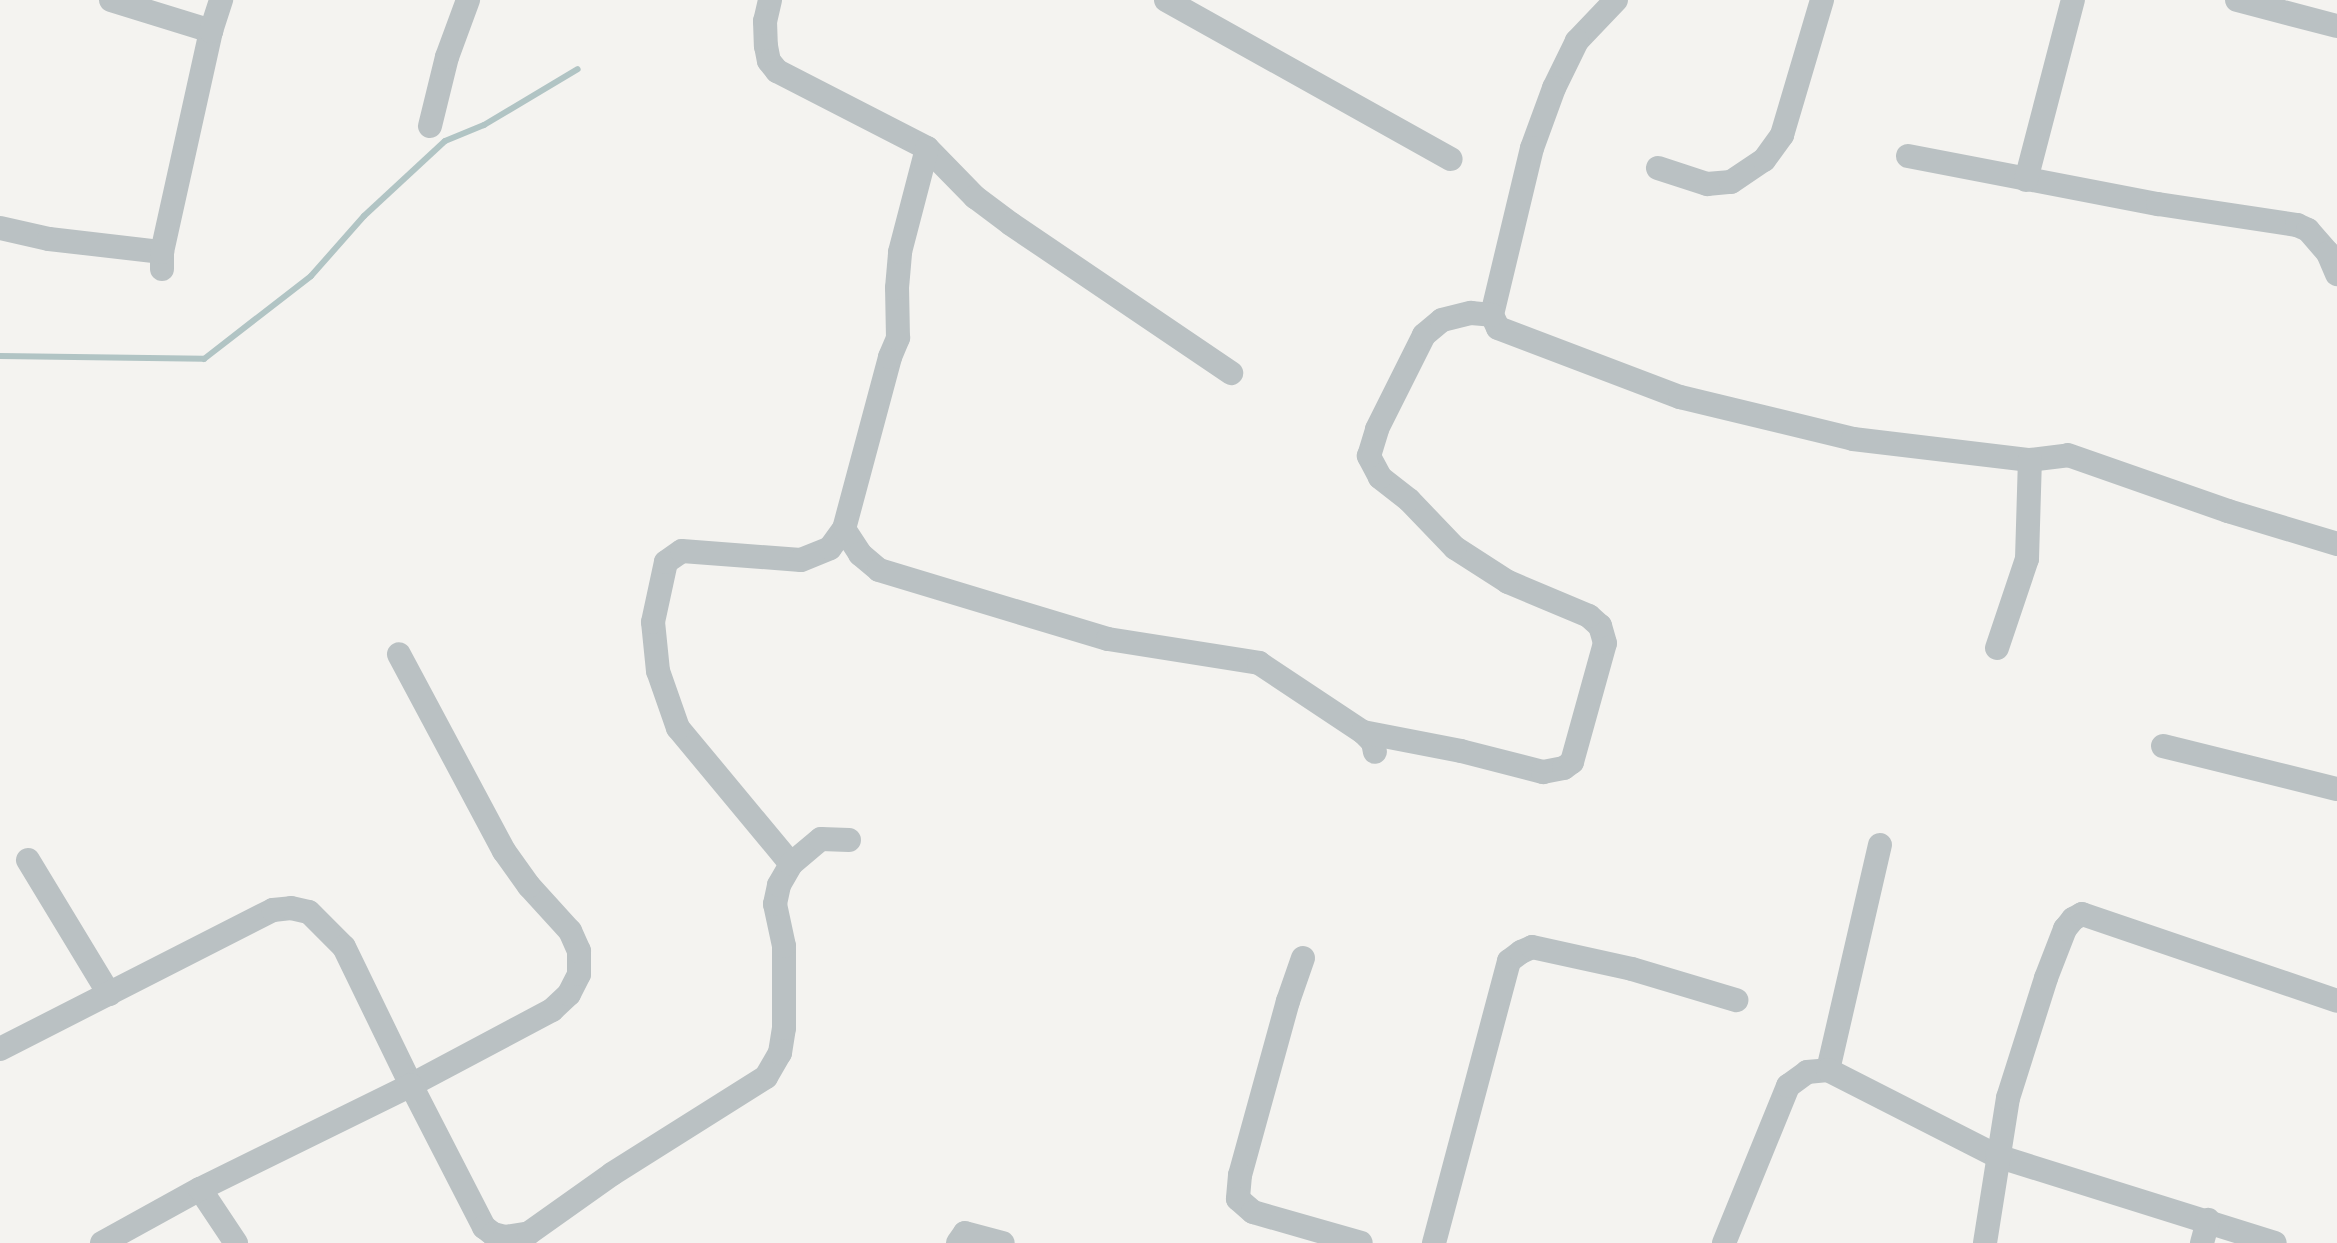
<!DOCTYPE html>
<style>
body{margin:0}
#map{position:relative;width:2337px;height:1243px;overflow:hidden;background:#f4f3f0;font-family:Ubuntu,sans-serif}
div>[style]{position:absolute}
.stream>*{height:6px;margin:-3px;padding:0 3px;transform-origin:3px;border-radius:3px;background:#b1c4c4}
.minor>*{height:24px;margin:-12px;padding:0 12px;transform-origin:12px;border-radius:12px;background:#bac1c3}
span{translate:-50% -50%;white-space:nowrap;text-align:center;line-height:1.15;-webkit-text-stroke:7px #fff;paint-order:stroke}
</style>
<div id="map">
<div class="stream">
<div style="left:0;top:356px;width:204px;rotate:0.8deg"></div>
<div style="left:204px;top:359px;width:135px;rotate:-37.8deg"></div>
<div style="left:311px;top:276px;width:80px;rotate:-48.5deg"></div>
<div style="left:364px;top:216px;width:110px;rotate:-42.8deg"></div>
<div style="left:445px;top:141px;width:42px;rotate:-22.3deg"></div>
<div style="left:484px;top:125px;width:109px;rotate:-30.8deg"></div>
</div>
<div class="minor">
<div style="left:111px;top:0;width:105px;rotate:17.2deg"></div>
<div style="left:770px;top:0;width:22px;rotate:103deg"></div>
<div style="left:765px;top:21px;width:25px;rotate:88deg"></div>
<div style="left:766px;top:46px;width:15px;rotate:79deg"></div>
<div style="left:769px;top:61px;width:13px;rotate:51deg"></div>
<div style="left:777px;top:71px;width:169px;rotate:27.2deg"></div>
<div style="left:927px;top:148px;width:69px;rotate:45.6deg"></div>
<div style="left:975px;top:197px;width:45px;rotate:36.9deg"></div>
<div style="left:1011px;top:224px;width:266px;rotate:34.1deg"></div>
<div style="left:1166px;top:0;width:326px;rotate:29.2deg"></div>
<div style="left:1616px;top:0;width:57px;rotate:133.6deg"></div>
<div style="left:1577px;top:41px;width:52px;rotate:116.1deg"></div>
<div style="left:1554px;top:88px;width:64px;rotate:110.1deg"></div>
<div style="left:1532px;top:148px;width:172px;rotate:103.5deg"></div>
<div style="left:1492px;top:315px;width:14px;rotate:65deg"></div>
<div style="left:1498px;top:328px;width:195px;rotate:20.8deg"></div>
<div style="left:1680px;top:397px;width:178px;rotate:13.6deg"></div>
<div style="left:1853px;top:439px;width:178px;rotate:6.8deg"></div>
<div style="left:2030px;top:460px;width:38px;rotate:-7deg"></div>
<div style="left:2068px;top:455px;width:170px;rotate:19.3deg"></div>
<div style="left:2228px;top:511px;width:114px;rotate:16.8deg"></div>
<div style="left:2237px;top:0;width:103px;rotate:14.6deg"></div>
<div style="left:430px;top:126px;width:71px;rotate:-76.2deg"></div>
<div style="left:447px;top:57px;width:61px;rotate:-69.8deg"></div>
<div style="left:1908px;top:156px;width:255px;rotate:10.9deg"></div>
<div style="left:2158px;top:204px;width:141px;rotate:8.6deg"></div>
<div style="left:2297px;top:225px;width:12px;rotate:24deg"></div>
<div style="left:2308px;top:230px;width:30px;rotate:49deg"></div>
<div style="left:2328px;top:253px;width:23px;rotate:67deg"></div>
<div style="left:1658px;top:168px;width:52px;rotate:18.1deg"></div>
<div style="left:1707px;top:184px;width:24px;rotate:-5deg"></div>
<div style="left:1731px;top:182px;width:40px;rotate:-34deg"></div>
<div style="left:1764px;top:160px;width:31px;rotate:-54deg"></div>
<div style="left:1782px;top:135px;width:141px;rotate:-73.5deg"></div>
<div style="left:2026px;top:180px;width:186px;rotate:-75.4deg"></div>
<div style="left:0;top:228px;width:50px;rotate:12.7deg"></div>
<div style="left:49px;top:239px;width:114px;rotate:6.6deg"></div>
<div style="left:162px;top:269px;width:17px;rotate:-90deg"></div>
<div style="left:162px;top:252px;width:226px;rotate:-77.5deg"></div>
<div style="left:211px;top:31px;width:33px;rotate:-72deg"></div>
<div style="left:844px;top:529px;width:30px;rotate:57deg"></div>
<div style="left:860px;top:554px;width:25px;rotate:40deg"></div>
<div style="left:879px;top:570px;width:239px;rotate:16.8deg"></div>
<div style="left:1108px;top:639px;width:153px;rotate:9deg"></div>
<div style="left:1259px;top:663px;width:125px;rotate:33.6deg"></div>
<div style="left:1363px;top:732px;width:14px;rotate:45deg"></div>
<div style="left:1373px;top:742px;width:10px;rotate:79deg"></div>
<div style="left:1997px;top:648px;width:94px;rotate:-71.4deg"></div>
<div style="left:2027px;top:559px;width:99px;rotate:-88.3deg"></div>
<div style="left:1363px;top:732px;width:100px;rotate:11deg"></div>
<div style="left:1461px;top:751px;width:85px;rotate:14.4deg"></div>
<div style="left:1543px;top:772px;width:21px;rotate:-11deg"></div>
<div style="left:1564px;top:768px;width:10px;rotate:-37deg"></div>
<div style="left:1572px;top:762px;width:123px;rotate:-74.5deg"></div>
<div style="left:1605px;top:643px;width:18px;rotate:-106deg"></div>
<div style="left:1600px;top:626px;width:15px;rotate:-138deg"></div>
<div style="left:1589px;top:616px;width:88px;rotate:-157.2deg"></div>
<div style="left:1508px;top:582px;width:63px;rotate:-147.3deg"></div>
<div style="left:1455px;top:548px;width:66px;rotate:-133.8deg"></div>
<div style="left:1409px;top:500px;width:37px;rotate:-142deg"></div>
<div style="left:1380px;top:477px;width:24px;rotate:-118deg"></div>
<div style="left:1369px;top:456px;width:28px;rotate:-73deg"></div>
<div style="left:1377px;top:429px;width:105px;rotate:-63.4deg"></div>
<div style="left:1424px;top:335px;width:23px;rotate:-40deg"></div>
<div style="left:1442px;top:320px;width:30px;rotate:-14deg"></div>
<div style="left:1471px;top:313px;width:21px;rotate:5deg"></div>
<div style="left:2163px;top:746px;width:179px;rotate:13.9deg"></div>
<div style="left:28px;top:860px;width:157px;rotate:58.8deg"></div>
<div style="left:791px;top:864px;width:177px;rotate:-129.7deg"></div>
<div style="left:678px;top:728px;width:60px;rotate:-109.3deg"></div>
<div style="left:658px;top:671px;width:49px;rotate:-95.8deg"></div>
<div style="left:653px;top:622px;width:61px;rotate:-77.8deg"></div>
<div style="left:666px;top:562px;width:19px;rotate:-35deg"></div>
<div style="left:682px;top:551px;width:119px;rotate:4.3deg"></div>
<div style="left:801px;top:560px;width:31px;rotate:-22deg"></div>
<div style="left:830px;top:548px;width:24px;rotate:-54deg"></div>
<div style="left:844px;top:529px;width:178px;rotate:-75deg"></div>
<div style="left:890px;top:357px;width:21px;rotate:-67deg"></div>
<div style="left:898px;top:338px;width:50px;rotate:-91.1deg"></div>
<div style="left:897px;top:288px;width:36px;rotate:-85deg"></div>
<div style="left:900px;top:252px;width:107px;rotate:-75.4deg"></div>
<div style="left:1303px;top:958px;width:46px;rotate:109.2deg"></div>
<div style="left:1288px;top:1001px;width:180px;rotate:105.4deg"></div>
<div style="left:1240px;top:1175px;width:24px;rotate:95deg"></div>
<div style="left:1238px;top:1199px;width:20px;rotate:41deg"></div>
<div style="left:1253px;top:1212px;width:112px;rotate:16deg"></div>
<div style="left:0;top:1049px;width:306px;rotate:-27deg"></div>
<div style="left:273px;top:910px;width:18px;rotate:-6deg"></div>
<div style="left:291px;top:908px;width:18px;rotate:13deg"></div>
<div style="left:309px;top:912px;width:49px;rotate:45deg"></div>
<div style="left:344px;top:947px;width:153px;rotate:64.1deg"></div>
<div style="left:411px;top:1085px;width:160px;rotate:-28deg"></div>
<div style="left:552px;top:1010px;width:23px;rotate:-43deg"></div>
<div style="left:569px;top:994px;width:22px;rotate:-63deg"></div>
<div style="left:579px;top:974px;width:23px;rotate:-90deg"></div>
<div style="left:579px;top:951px;width:22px;rotate:-114deg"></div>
<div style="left:570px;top:931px;width:61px;rotate:-132.3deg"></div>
<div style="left:529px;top:886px;width:43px;rotate:-125.5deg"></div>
<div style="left:504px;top:851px;width:223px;rotate:-118.1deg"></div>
<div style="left:1828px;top:1070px;width:231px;rotate:-77deg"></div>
<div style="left:200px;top:1189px;width:65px;rotate:56.3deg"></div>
<div style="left:102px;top:1243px;width:112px;rotate:-28.9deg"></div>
<div style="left:200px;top:1189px;width:235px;rotate:-26.2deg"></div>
<div style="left:411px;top:1085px;width:160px;rotate:62.8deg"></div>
<div style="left:484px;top:1227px;width:11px;rotate:38deg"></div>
<div style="left:493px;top:1234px;width:12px;rotate:14deg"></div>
<div style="left:505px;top:1237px;width:24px;rotate:-9deg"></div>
<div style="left:529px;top:1233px;width:102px;rotate:-35.4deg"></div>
<div style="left:612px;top:1174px;width:182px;rotate:-32.2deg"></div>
<div style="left:766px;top:1077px;width:28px;rotate:-60deg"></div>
<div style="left:780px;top:1053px;width:25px;rotate:-81deg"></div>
<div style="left:784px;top:1028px;width:82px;rotate:-90deg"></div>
<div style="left:784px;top:946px;width:43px;rotate:-102.1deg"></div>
<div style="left:775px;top:904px;width:19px;rotate:-78deg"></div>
<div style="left:779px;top:885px;width:24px;rotate:-60deg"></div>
<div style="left:791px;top:864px;width:39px;rotate:-40deg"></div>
<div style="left:821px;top:839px;width:28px;rotate:2deg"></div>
<div style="left:958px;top:1243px;width:12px;rotate:-55deg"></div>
<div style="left:965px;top:1233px;width:39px;rotate:15deg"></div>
<div style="left:1434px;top:1243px;width:292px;rotate:-75.1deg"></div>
<div style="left:1509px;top:961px;width:15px;rotate:-37deg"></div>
<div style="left:1521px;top:952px;width:12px;rotate:-24deg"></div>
<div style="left:1532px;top:947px;width:102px;rotate:12.4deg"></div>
<div style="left:1632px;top:969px;width:109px;rotate:16.6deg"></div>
<div style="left:1724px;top:1243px;width:170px;rotate:-67.8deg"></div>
<div style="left:1788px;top:1086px;width:24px;rotate:-36deg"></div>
<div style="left:1807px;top:1072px;width:21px;rotate:-5deg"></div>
<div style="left:1828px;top:1070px;width:190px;rotate:27deg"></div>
<div style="left:1997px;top:1156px;width:291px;rotate:17.4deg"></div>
<div style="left:1985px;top:1243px;width:147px;rotate:-81deg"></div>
<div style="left:2008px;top:1098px;width:126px;rotate:-72.4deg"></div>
<div style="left:2046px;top:978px;width:53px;rotate:-68.8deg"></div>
<div style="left:2065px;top:929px;width:13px;rotate:-51deg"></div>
<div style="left:2073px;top:919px;width:10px;rotate:-29deg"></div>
<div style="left:2082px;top:914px;width:269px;rotate:18.8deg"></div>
<div style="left:2202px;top:1243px;width:24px;rotate:-75deg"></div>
</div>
</div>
